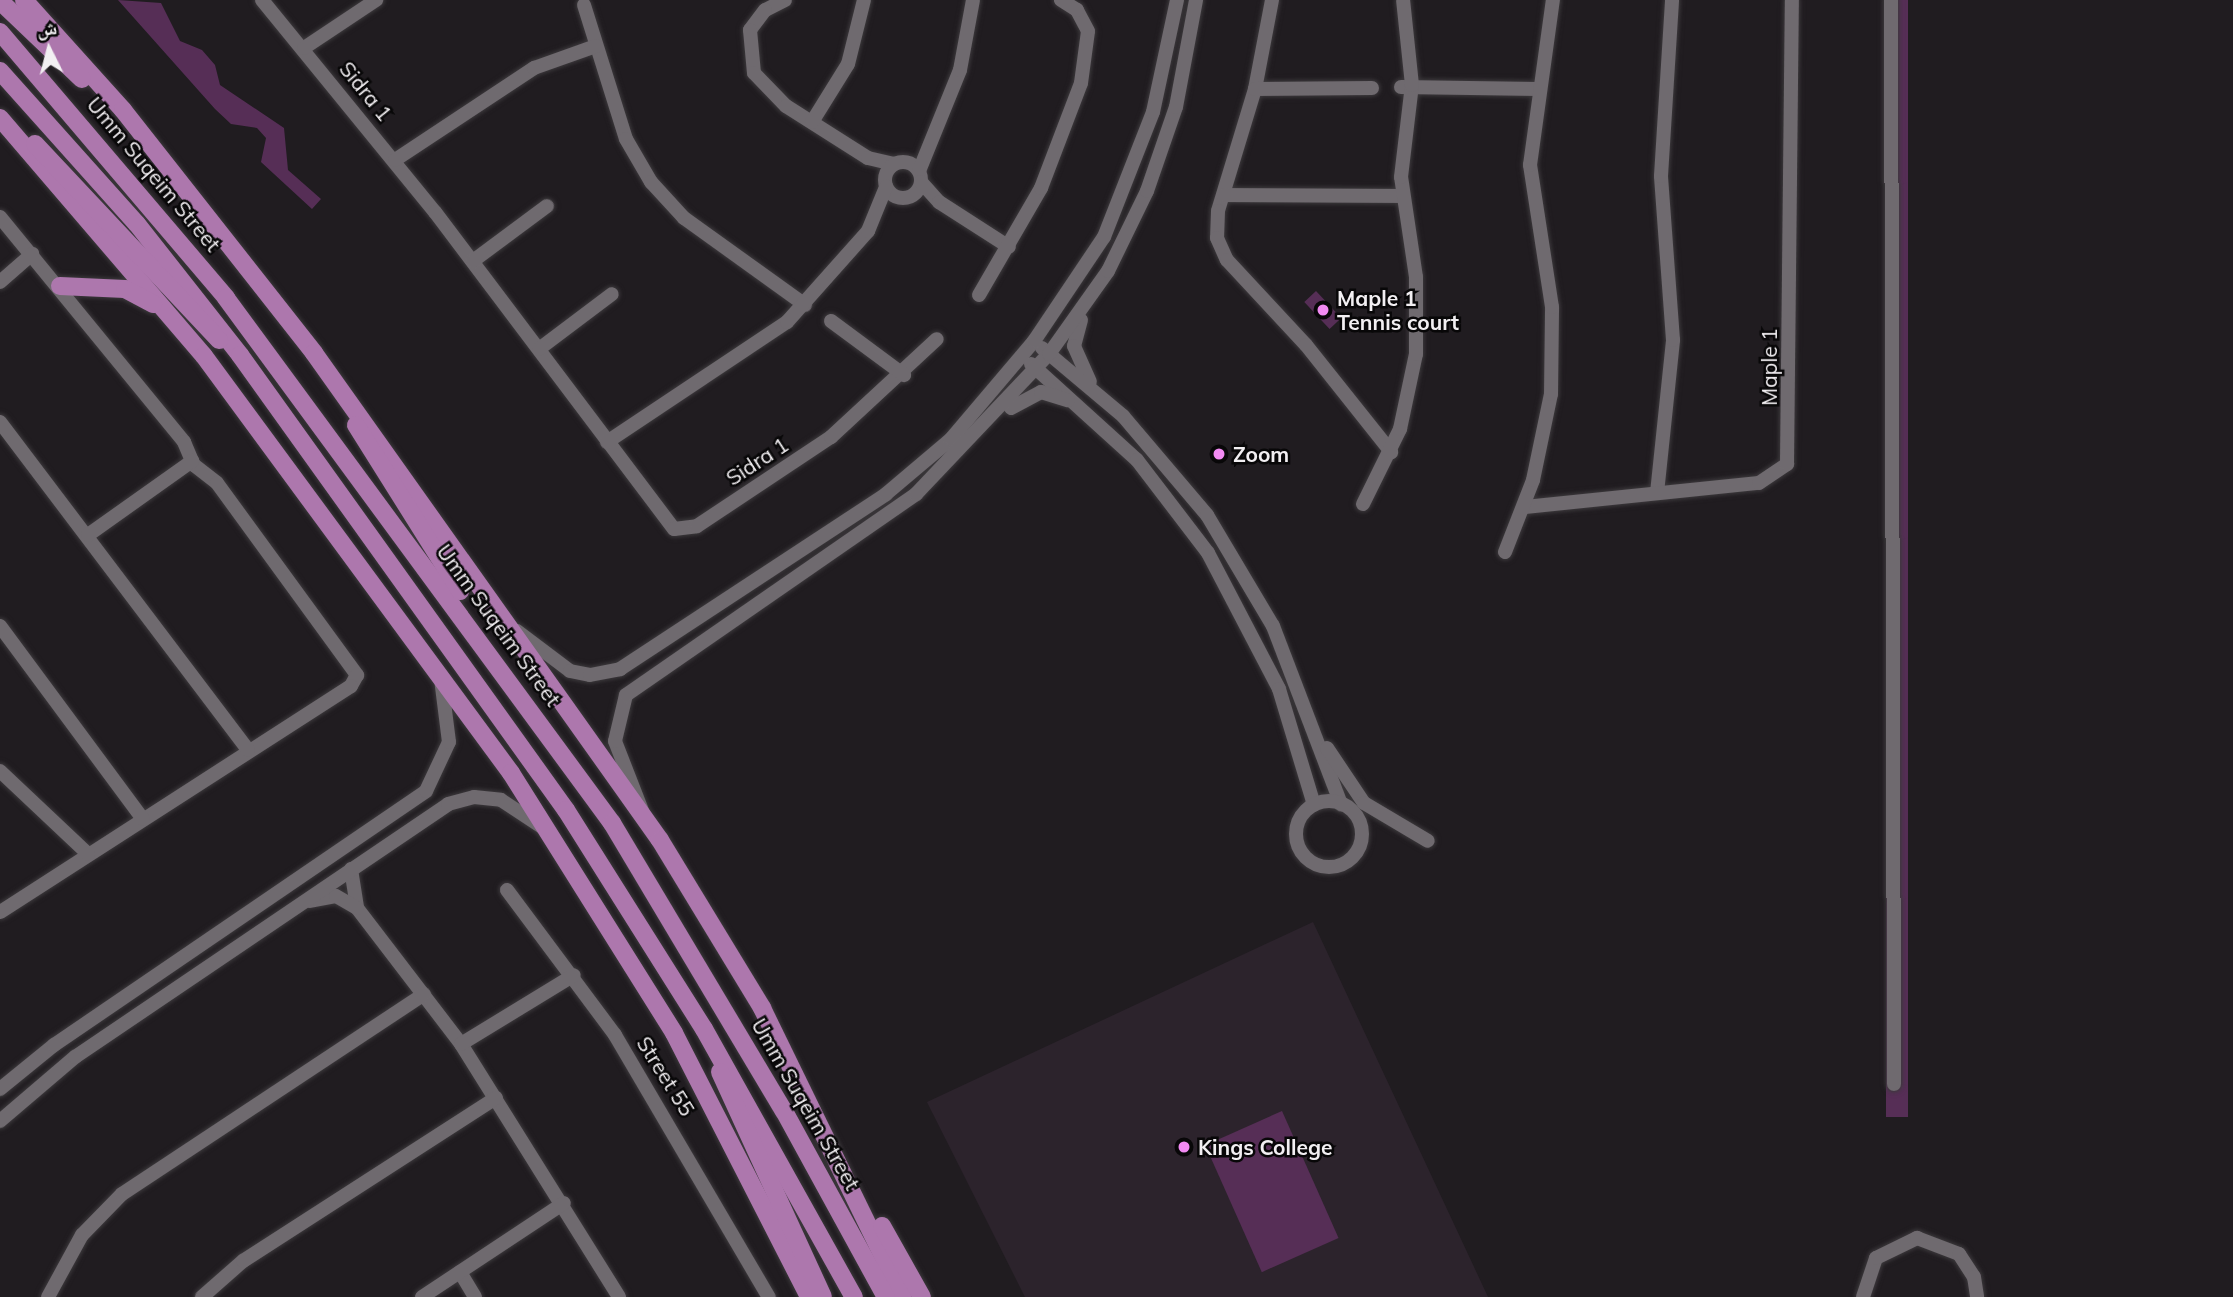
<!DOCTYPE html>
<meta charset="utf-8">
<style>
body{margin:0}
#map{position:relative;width:2233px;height:1297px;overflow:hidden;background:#201c20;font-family:Mulish,"Noto Naskh Arabic",sans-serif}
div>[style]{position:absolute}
.built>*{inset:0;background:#2c232c}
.green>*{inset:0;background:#562e56;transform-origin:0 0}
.roads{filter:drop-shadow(0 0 2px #3c393c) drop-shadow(0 0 2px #3c393c)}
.minor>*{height:14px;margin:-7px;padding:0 7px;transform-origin:7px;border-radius:7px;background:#6f6a6f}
.minor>.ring{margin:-7px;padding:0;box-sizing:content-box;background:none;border:14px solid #6f6a6f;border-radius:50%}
.major>*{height:18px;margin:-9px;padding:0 9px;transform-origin:9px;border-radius:9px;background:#ad77ad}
.dots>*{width:19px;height:19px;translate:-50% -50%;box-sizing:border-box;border:4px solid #080708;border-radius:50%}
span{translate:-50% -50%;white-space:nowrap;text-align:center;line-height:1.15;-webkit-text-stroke:5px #080708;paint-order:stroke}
.street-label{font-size:21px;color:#f2eff2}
.poi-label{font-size:21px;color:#f2eff2;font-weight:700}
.left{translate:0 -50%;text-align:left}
.north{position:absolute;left:14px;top:14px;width:70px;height:70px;-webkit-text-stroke:5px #080708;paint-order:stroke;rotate:354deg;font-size:19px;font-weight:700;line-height:28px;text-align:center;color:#f2eff2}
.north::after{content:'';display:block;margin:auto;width:24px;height:32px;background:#f2eff2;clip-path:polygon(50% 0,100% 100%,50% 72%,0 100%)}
</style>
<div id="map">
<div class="built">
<div style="clip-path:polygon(1313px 922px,1488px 1297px,1025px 1297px,927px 1102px)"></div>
</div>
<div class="green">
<div style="clip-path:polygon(118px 0,161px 3px,180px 41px,202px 50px,215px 65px,220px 85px,284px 128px,288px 170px,321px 199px,312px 209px,261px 162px,266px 138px,257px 128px,231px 124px,215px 109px)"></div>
<div style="left:1886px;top:0;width:22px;height:1117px"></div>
<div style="left:1316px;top:291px;width:37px;height:16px;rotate:47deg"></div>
<div style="left:1282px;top:1111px;width:139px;height:84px;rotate:66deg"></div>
</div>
<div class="roads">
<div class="minor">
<div style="left:262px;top:0;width:274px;rotate:50.8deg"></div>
<div style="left:435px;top:212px;width:397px;rotate:53deg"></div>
<div style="left:674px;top:529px;width:23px;rotate:-7deg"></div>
<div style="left:697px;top:526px;width:161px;rotate:-33.6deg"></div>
<div style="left:831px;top:437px;width:144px;rotate:-42.8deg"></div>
<div style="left:785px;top:0;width:22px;rotate:153deg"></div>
<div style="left:765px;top:10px;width:25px;rotate:127deg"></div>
<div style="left:750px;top:30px;width:43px;rotate:84.7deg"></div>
<div style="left:754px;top:73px;width:46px;rotate:45.9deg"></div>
<div style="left:786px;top:106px;width:97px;rotate:32.4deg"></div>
<div style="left:868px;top:158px;width:27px;rotate:13deg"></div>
<div style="left:1272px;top:0;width:91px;rotate:100.8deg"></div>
<div style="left:1255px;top:89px;width:127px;rotate:106.9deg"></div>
<div style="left:1218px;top:211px;width:27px;rotate:92deg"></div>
<div style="left:1217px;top:238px;width:24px;rotate:66deg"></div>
<div style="left:1227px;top:260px;width:116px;rotate:47.1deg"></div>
<div style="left:1306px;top:345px;width:137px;rotate:51.5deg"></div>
<div style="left:1891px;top:0;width:1084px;rotate:89.84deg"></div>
<div style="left:584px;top:5px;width:140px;rotate:72.6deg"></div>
<div style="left:626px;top:139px;width:50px;rotate:59.8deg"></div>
<div style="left:651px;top:182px;width:49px;rotate:47.5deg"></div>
<div style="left:684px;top:218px;width:149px;rotate:35.7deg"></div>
<div style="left:304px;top:48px;width:87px;rotate:-33.7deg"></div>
<div style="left:1401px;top:87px;width:137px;rotate:0.8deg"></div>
<div style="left:1255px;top:89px;width:117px;rotate:-0.5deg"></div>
<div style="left:812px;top:122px;width:68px;rotate:-58.2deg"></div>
<div style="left:848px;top:64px;width:66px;rotate:-76deg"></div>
<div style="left:395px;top:160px;width:167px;rotate:-33.5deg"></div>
<div style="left:534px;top:68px;width:66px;rotate:-19.5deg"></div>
<div class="ring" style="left:885px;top:162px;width:22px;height:22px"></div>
<div style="left:919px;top:171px;width:109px;rotate:-67.9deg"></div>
<div style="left:960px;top:70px;width:71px;rotate:-79.5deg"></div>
<div style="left:921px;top:182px;width:27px;rotate:48deg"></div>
<div style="left:939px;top:202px;width:83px;rotate:32.7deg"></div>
<div style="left:1224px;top:195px;width:178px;rotate:0.3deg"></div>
<div style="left:0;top:217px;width:291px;rotate:50.7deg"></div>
<div style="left:184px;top:442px;width:25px;rotate:67deg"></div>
<div style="left:194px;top:465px;width:29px;rotate:38deg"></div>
<div style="left:217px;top:483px;width:238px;rotate:53.9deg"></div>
<div style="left:357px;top:675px;width:13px;rotate:119deg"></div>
<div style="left:351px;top:686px;width:417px;rotate:147.2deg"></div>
<div style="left:473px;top:261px;width:92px;rotate:-36.6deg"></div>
<div style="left:0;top:282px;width:43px;rotate:-41.2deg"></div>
<div style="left:979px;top:295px;width:124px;rotate:-59.9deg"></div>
<div style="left:1041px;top:188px;width:112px;rotate:-69.1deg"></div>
<div style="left:1081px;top:83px;width:52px;rotate:-82.3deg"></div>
<div style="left:1088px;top:31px;width:24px;rotate:-118deg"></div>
<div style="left:1077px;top:10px;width:19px;rotate:-148deg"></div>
<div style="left:1081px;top:320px;width:27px;rotate:105deg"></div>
<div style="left:1074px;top:346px;width:39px;rotate:66deg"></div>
<div style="left:831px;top:321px;width:91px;rotate:36.5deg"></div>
<div style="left:1042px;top:348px;width:106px;rotate:40deg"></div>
<div style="left:1123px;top:416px;width:130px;rotate:49.7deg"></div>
<div style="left:1207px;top:515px;width:129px;rotate:59.3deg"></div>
<div style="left:1273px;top:626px;width:191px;rotate:69.1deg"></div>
<div style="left:539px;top:349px;width:91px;rotate:-37deg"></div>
<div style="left:1031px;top:364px;width:143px;rotate:42.2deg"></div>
<div style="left:1137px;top:460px;width:117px;rotate:52.6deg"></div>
<div style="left:1208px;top:553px;width:153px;rotate:62.4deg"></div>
<div style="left:1279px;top:689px;width:121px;rotate:73.2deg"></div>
<div style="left:1011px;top:408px;width:34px;rotate:-28deg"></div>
<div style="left:1041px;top:392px;width:28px;rotate:17deg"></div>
<div style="left:0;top:422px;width:411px;rotate:52.9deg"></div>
<div style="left:607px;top:442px;width:216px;rotate:-33.7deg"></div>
<div style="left:787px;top:322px;width:122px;rotate:-48.3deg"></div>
<div style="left:868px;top:231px;width:48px;rotate:-67.8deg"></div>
<div style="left:1657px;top:493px;width:154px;rotate:-84deg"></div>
<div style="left:1673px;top:340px;width:164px;rotate:-94.2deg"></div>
<div style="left:1661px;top:176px;width:176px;rotate:-86.4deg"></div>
<div style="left:1363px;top:504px;width:84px;rotate:-63.7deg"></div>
<div style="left:1400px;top:429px;width:77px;rotate:-78deg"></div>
<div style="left:1416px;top:354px;width:77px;rotate:-90deg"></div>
<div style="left:1416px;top:277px;width:101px;rotate:-98.5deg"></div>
<div style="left:1401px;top:177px;width:93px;rotate:-83.2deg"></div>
<div style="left:1412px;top:85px;width:85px;rotate:-96deg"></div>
<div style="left:1525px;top:507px;width:235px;rotate:-5.9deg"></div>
<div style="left:1759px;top:483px;width:34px;rotate:-34deg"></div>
<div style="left:1787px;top:464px;width:464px;rotate:-89.4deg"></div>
<div style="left:88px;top:535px;width:128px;rotate:-35.4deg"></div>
<div style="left:1505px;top:552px;width:77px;rotate:-68.7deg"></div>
<div style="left:1533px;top:480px;width:88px;rotate:-78.2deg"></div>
<div style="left:1551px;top:394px;width:87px;rotate:-89.3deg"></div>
<div style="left:1552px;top:307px;width:144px;rotate:-98.8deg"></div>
<div style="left:1530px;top:165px;width:167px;rotate:-82.1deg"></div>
<div style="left:0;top:626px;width:240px;rotate:53.5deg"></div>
<div style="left:517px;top:631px;width:66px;rotate:37deg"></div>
<div style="left:570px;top:671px;width:20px;rotate:11deg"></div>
<div style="left:590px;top:675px;width:31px;rotate:-11deg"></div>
<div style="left:620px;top:669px;width:318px;rotate:-33.3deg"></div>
<div style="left:886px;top:494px;width:85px;rotate:-40.2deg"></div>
<div style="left:951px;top:439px;width:128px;rotate:-49.7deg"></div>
<div style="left:1034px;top:341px;width:125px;rotate:-56.1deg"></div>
<div style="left:1104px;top:237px;width:134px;rotate:-68.6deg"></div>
<div style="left:1153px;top:112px;width:115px;rotate:-77.9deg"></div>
<div style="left:1327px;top:748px;width:66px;rotate:56.1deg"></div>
<div style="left:1364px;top:803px;width:74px;rotate:30.7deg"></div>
<div style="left:0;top:771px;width:121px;rotate:43.3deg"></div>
<div class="ring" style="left:1296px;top:801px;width:52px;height:52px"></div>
<div style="left:643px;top:813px;width:77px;rotate:-111.3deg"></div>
<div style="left:615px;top:741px;width:47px;rotate:-76.6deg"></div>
<div style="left:626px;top:695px;width:353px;rotate:-34.7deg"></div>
<div style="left:916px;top:494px;width:193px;rotate:-46.5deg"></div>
<div style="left:1049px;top:354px;width:102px;rotate:-54.6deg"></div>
<div style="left:1108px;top:271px;width:89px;rotate:-64deg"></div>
<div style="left:1147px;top:191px;width:89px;rotate:-71deg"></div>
<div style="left:1176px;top:107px;width:109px;rotate:-79.4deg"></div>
<div style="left:351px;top:869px;width:39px;rotate:81deg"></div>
<div style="left:357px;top:908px;width:171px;rotate:52.6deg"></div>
<div style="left:461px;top:1044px;width:298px;rotate:58deg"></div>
<div style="left:507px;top:890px;width:181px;rotate:53.3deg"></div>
<div style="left:615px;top:1035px;width:304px;rotate:59.6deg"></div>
<div style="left:310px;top:901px;width:26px;rotate:-11deg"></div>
<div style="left:336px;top:896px;width:24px;rotate:30deg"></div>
<div style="left:461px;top:1044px;width:132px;rotate:-31.4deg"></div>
<div style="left:0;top:1089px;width:70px;rotate:-39.2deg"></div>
<div style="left:54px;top:1045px;width:450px;rotate:-34.3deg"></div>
<div style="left:426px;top:791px;width:54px;rotate:-64.9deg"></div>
<div style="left:449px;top:742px;width:64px;rotate:-97.2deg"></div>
<div style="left:0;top:1121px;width:99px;rotate:-40.5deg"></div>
<div style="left:75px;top:1057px;width:451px;rotate:-34.1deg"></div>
<div style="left:448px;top:804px;width:27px;rotate:-15deg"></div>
<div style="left:474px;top:797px;width:27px;rotate:6deg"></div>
<div style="left:501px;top:800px;width:49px;rotate:33.4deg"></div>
<div style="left:460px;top:1272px;width:29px;rotate:59deg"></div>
<div style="left:48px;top:1297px;width:71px;rotate:-61.3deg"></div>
<div style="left:82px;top:1235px;width:57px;rotate:-45.7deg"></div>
<div style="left:122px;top:1194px;width:362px;rotate:-33.5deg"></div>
<div style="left:202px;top:1297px;width:55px;rotate:-41.3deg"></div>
<div style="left:243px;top:1261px;width:301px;rotate:-32.8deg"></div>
<div style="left:422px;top:1297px;width:170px;rotate:-33.5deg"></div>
<div style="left:1863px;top:1297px;width:41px;rotate:-71.6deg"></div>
<div style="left:1876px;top:1258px;width:46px;rotate:-26deg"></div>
<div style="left:1917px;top:1238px;width:45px;rotate:20.9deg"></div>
<div style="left:1959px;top:1254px;width:27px;rotate:57deg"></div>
<div style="left:1974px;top:1277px;width:20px;rotate:81deg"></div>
</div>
<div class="major">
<div style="left:24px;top:0;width:148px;rotate:48deg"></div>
<div style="left:123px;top:110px;width:309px;rotate:51.8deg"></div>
<div style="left:314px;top:353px;width:597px;rotate:54.61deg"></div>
<div style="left:660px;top:840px;width:197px;rotate:58.7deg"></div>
<div style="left:762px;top:1008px;width:322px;rotate:64deg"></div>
<div style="left:0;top:1px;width:113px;rotate:43.6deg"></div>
<div style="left:0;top:32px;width:349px;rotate:49.6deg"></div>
<div style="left:226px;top:298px;width:652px;rotate:53.68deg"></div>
<div style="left:612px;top:823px;width:335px;rotate:59.2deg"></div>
<div style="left:784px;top:1111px;width:212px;rotate:61.3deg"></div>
<div style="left:0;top:71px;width:205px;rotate:48.2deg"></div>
<div style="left:137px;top:224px;width:167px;rotate:51.8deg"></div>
<div style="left:240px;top:355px;width:560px;rotate:54.38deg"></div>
<div style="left:566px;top:810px;width:259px;rotate:57.8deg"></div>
<div style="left:704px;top:1029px;width:307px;rotate:60.8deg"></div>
<div style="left:0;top:118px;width:313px;rotate:49.4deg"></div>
<div style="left:204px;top:356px;width:518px;rotate:53.64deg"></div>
<div style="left:511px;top:773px;width:307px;rotate:57.9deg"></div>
<div style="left:674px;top:1033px;width:297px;rotate:62.9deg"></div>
<div style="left:35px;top:144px;width:269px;rotate:46.8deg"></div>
<div style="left:60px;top:286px;width:65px;rotate:2.6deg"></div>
<div style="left:125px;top:289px;width:32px;rotate:28deg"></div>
<div style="left:356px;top:425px;width:196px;rotate:57.9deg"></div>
<div style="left:720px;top:1072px;width:247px;rotate:65.4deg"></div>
<div style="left:882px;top:1226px;width:81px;rotate:60.6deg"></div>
</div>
</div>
<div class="dots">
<div style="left:1323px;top:310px;background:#f28af2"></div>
<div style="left:1219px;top:454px;background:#f28af2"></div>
<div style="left:1184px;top:1147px;background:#f28af2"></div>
</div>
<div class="street-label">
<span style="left:366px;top:91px;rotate:51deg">Sidra 1</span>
<span style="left:154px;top:174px;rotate:50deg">Umm Suqeim Street</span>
<span style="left:1769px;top:367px;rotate:-90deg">Maple 1</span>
<span style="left:757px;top:461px;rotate:-33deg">Sidra 1</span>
<span style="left:499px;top:625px;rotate:54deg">Umm Suqeim Street</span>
<span style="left:666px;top:1076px;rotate:58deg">Street 55</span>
<span style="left:806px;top:1104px;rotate:60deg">Umm Suqeim Street</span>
</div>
<div class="poi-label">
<span class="left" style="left:1337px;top:310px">Maple 1<br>Tennis court</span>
<span class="left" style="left:1233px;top:454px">Zoom</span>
<span class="left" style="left:1198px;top:1147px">Kings College</span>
</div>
<div class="north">ش</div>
</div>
